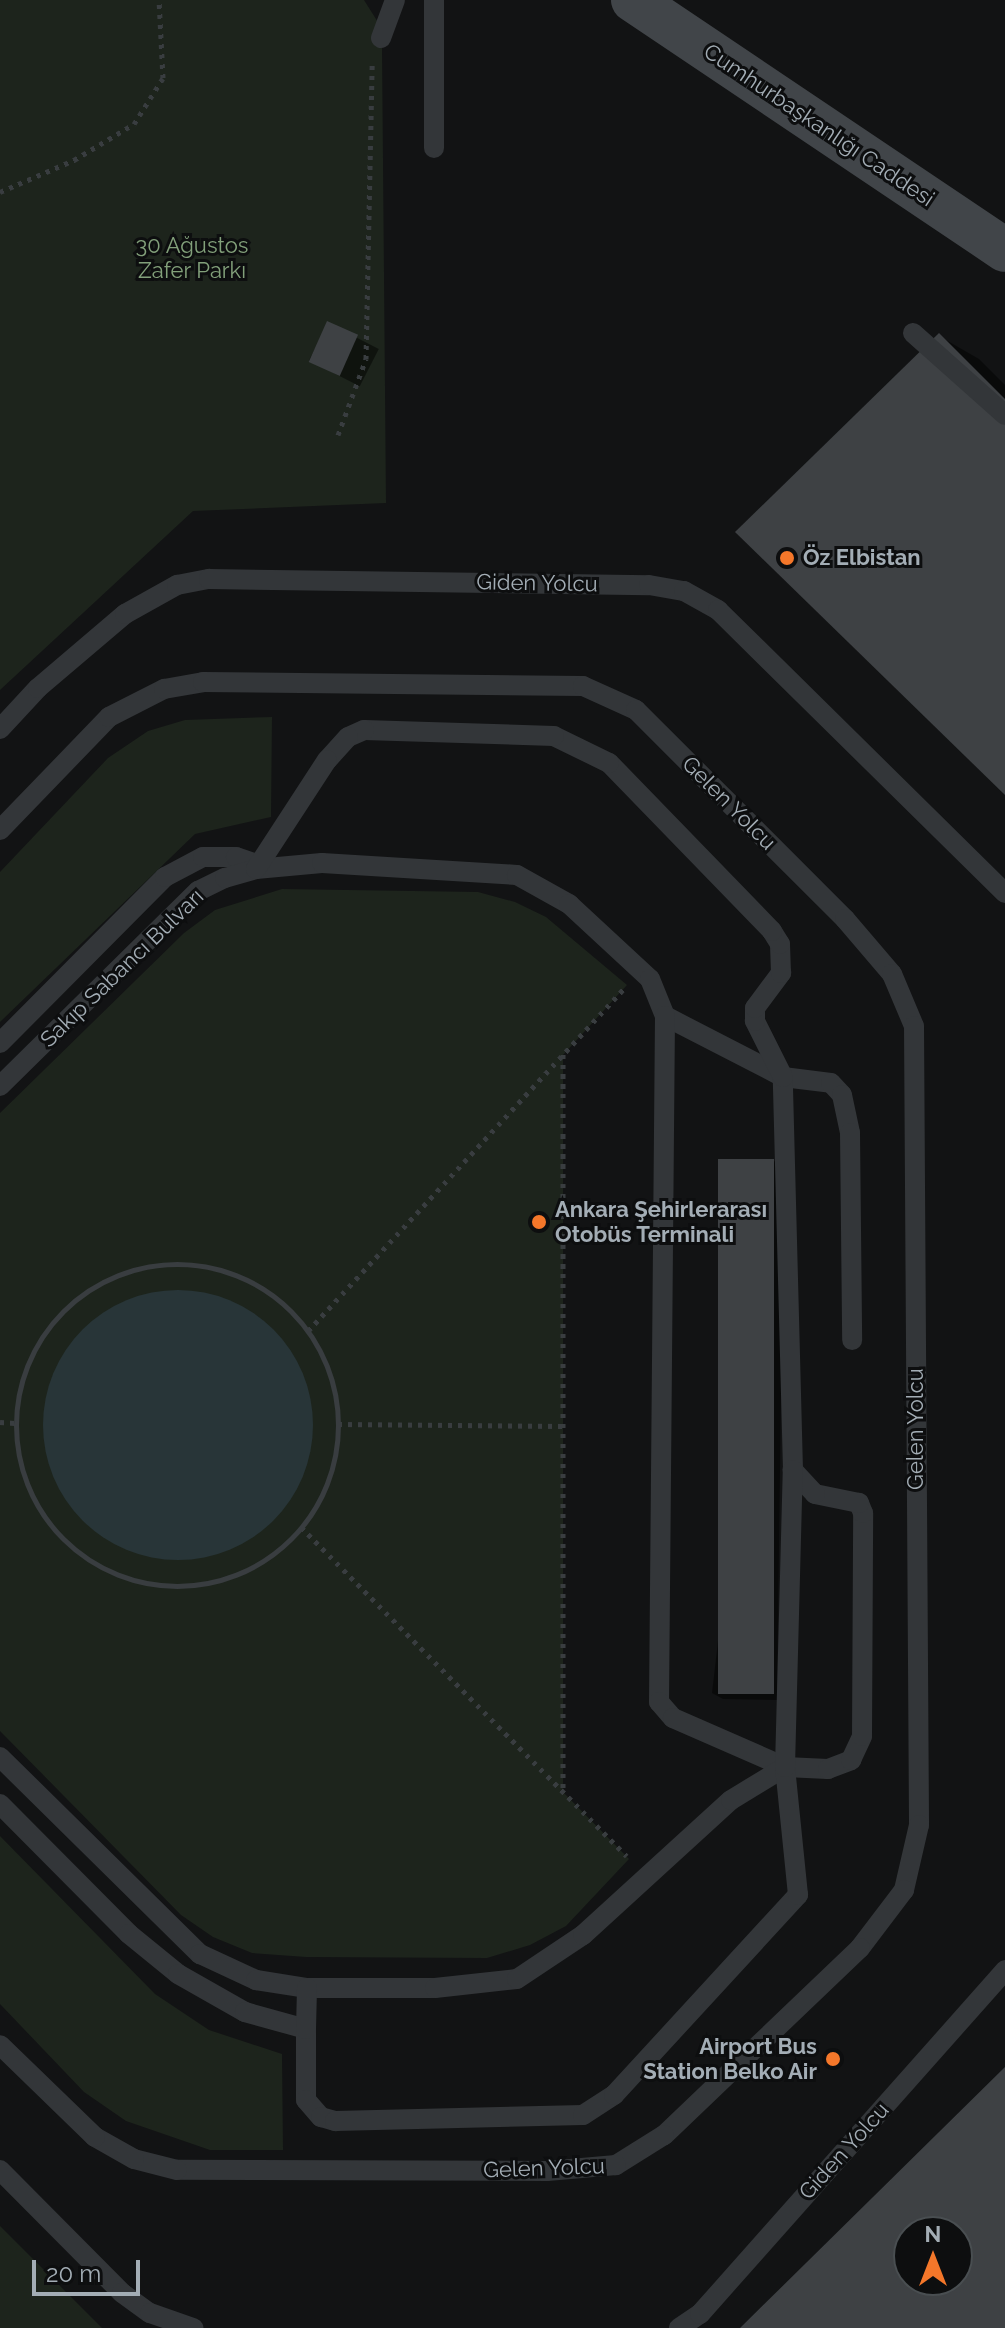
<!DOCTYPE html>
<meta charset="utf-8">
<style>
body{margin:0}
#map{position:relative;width:1005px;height:2328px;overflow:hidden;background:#121314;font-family:Raleway,sans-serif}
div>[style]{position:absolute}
.green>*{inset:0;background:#1d241c}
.water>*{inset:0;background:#283538}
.round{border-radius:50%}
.shadow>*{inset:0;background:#0007;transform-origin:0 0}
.building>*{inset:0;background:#3e4144;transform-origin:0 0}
.path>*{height:5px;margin-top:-2.5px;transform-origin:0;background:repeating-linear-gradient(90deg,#393d40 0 4px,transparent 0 10px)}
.path>.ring{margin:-2.5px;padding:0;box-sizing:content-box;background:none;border:5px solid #393d40;border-radius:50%}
.lane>*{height:20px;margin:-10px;padding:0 10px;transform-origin:10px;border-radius:10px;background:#333639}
.secondary>*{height:44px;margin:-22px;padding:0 22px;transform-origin:22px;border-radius:22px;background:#414549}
.dots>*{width:22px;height:22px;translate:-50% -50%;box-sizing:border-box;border:4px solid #0d0e0f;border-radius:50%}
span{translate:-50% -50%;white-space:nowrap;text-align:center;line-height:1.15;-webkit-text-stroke:6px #0d0e0f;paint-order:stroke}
.street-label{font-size:22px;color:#a3adb5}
.park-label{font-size:22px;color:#82a07a}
.poi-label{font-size:22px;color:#a3adb5;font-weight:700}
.left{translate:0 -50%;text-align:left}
.right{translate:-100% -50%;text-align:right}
.north{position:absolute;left:893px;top:2216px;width:80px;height:80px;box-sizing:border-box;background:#0d0e0f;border:2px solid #494e51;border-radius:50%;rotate:0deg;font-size:22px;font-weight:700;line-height:32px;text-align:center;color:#a3adb5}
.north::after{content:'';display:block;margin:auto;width:28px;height:36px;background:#f4772a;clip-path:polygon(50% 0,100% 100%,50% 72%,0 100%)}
.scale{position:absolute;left:32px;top:2260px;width:108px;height:36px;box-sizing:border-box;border:4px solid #a3adb5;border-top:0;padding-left:10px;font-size:24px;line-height:28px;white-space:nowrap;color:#a3adb5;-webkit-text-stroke:6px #0d0e0f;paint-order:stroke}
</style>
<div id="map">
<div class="green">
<div style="clip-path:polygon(0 0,364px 0,381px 27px,382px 47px,386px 503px,193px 511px,0 690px)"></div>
<div style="clip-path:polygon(272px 717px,271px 817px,195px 834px,0 1022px,0 872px,108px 758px,148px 731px,185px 720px)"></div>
<div style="clip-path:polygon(282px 889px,478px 892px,515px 902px,546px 917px,627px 985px,563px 1055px,563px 1792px,629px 1859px,566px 1926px,530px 1945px,487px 1958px,306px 1957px,252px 1953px,213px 1937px,181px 1915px,0 1731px,0 1113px,184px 933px,215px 910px)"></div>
<div style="clip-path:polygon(0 1836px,155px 1994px,209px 2030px,282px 2054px,283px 2150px,210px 2150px,126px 2121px,84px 2092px,0 2004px)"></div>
<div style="clip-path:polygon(0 2226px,102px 2328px,0 2328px)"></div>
</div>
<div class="water">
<div class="round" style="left:43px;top:1290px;width:270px;height:270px"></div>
</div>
<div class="shadow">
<div style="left:328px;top:323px;width:57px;height:42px;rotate:27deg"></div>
<div style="clip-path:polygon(939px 336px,979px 359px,1005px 385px,1005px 792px)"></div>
<div style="clip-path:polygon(774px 1161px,784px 1167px,777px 1700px,723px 1699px,712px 1693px)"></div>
</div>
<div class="building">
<div style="left:327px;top:321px;width:34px;height:45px;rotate:24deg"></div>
<div style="clip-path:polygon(939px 333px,1005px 399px,1005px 795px,735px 532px)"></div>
<div style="left:718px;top:1159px;width:56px;height:535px"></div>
<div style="clip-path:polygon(evenodd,1005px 2067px,1005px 2328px,740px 2328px,1005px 2067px,909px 2232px,957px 2232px,957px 2280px,909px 2280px,909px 2232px)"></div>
</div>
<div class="path">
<div style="left:0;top:192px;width:81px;rotate:-23.4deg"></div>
<div style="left:74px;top:160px;width:70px;rotate:-31deg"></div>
<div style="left:134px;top:124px;width:54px;rotate:-57.8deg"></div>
<div style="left:163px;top:78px;width:78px;rotate:-92.9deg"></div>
<div style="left:338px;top:435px;width:81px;rotate:-69.8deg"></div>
<div style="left:366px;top:359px;width:296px;rotate:-88.8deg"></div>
<div style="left:563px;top:1054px;width:738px;rotate:90deg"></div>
<div class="ring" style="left:16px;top:1264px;width:317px;height:317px"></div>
<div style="left:308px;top:1331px;width:466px;rotate:-47.3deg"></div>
<div style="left:0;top:1422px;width:15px;rotate:4deg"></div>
<div style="left:338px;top:1424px;width:225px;rotate:0.5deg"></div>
<div style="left:301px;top:1527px;width:463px;rotate:45.3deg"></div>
</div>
<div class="lane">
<div style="left:434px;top:0;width:148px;rotate:90deg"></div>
<div style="left:381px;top:38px;width:40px;rotate:-69.8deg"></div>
<div style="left:913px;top:333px;width:123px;rotate:41.7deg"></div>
<div style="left:0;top:729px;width:56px;rotate:-47.2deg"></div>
<div style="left:38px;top:688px;width:114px;rotate:-40.4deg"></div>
<div style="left:125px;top:614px;width:60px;rotate:-29.1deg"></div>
<div style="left:177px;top:585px;width:33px;rotate:-11deg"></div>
<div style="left:209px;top:579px;width:440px;rotate:0.8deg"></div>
<div style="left:649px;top:585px;width:36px;rotate:10deg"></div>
<div style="left:684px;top:591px;width:39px;rotate:29deg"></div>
<div style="left:718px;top:610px;width:403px;rotate:44.6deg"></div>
<div style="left:0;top:830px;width:157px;rotate:-46deg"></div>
<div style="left:109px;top:717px;width:62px;rotate:-27deg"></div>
<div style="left:164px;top:689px;width:40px;rotate:-10deg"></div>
<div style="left:203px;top:682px;width:380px;rotate:0.6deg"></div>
<div style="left:583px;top:686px;width:58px;rotate:24.4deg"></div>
<div style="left:636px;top:710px;width:296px;rotate:45deg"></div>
<div style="left:845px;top:919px;width:72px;rotate:49.5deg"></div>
<div style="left:892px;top:974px;width:56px;rotate:67.1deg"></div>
<div style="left:914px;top:1026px;width:799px;rotate:89.64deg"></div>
<div style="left:919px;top:1825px;width:67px;rotate:103deg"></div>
<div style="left:904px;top:1890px;width:73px;rotate:127.2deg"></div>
<div style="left:860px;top:1948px;width:271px;rotate:136.3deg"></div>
<div style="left:664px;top:2135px;width:57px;rotate:148deg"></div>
<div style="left:616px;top:2165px;width:69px;rotate:175deg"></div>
<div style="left:547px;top:2171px;width:370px;rotate:-179.8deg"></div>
<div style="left:177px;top:2170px;width:44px;rotate:-165.7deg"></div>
<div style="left:134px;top:2159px;width:45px;rotate:-150.6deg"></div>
<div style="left:95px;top:2137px;width:132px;rotate:-135.9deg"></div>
<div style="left:665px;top:1016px;width:133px;rotate:27.3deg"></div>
<div style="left:783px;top:1077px;width:48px;rotate:7.1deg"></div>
<div style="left:831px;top:1083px;width:16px;rotate:47deg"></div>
<div style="left:842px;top:1095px;width:39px;rotate:78deg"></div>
<div style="left:850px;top:1133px;width:207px;rotate:89.4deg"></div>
<div style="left:0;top:1043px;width:234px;rotate:-45.2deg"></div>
<div style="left:165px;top:877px;width:43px;rotate:-27.8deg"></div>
<div style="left:203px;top:857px;width:33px"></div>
<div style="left:236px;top:857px;width:24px;rotate:19deg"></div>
<div style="left:0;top:1086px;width:278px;rotate:-44.6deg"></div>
<div style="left:198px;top:891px;width:30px;rotate:-26deg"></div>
<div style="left:225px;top:878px;width:32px;rotate:-16deg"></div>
<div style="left:256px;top:869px;width:66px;rotate:-5.2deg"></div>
<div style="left:322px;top:863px;width:195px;rotate:3.5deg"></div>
<div style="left:517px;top:875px;width:60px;rotate:29.1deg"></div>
<div style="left:569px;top:904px;width:110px;rotate:42.8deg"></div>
<div style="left:650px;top:979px;width:40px;rotate:68deg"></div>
<div style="left:665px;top:1016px;width:686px;rotate:90.5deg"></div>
<div style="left:659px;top:1702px;width:21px;rotate:49deg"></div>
<div style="left:673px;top:1718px;width:122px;rotate:23.6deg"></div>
<div style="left:785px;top:1767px;width:43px;rotate:2.7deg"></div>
<div style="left:828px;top:1769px;width:25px;rotate:-21deg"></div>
<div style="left:851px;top:1760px;width:26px;rotate:-65deg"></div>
<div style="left:862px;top:1736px;width:223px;rotate:-89.7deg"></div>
<div style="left:863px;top:1513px;width:11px;rotate:-112deg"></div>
<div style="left:859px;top:1503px;width:45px;rotate:-168.4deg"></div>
<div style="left:815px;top:1494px;width:33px;rotate:-133deg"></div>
<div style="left:793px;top:1470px;width:393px;rotate:-91.5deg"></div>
<div style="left:783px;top:1077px;width:63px;rotate:-116.6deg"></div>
<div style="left:755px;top:1021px;width:13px;rotate:-90deg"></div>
<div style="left:755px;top:1008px;width:44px;rotate:-53.4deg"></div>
<div style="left:781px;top:973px;width:29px;rotate:-92deg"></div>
<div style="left:780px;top:944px;width:15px;rotate:-122deg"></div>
<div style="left:772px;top:931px;width:234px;rotate:-134.1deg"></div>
<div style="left:609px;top:763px;width:61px;rotate:-153.9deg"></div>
<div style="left:554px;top:736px;width:190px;rotate:-178.2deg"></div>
<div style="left:364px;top:730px;width:17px;rotate:156deg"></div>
<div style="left:348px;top:737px;width:31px;rotate:132deg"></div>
<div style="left:327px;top:760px;width:130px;rotate:123.1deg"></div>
<div style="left:0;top:1757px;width:281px;rotate:44.6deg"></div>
<div style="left:200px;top:1954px;width:62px;rotate:24.9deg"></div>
<div style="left:256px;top:1980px;width:52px;rotate:8.9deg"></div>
<div style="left:307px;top:1988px;width:128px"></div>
<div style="left:435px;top:1988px;width:82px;rotate:-6.3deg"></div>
<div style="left:517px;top:1979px;width:79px;rotate:-33.7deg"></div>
<div style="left:583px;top:1935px;width:200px;rotate:-42.4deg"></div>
<div style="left:731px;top:1800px;width:63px;rotate:-31.4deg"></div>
<div style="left:0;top:1804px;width:183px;rotate:45.2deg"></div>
<div style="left:129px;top:1934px;width:63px;rotate:39.2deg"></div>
<div style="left:178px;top:1974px;width:77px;rotate:29.6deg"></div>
<div style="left:245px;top:2012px;width:63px;rotate:15.6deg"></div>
<div style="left:306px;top:2029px;width:71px;rotate:90deg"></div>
<div style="left:306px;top:2100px;width:23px;rotate:49deg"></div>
<div style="left:321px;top:2117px;width:15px;rotate:16deg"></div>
<div style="left:335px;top:2121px;width:248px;rotate:-1.4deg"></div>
<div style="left:583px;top:2115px;width:37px;rotate:-33deg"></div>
<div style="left:614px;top:2095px;width:272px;rotate:-47.4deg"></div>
<div style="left:798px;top:1895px;width:129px;rotate:-95.8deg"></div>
<div style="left:785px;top:1767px;width:297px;rotate:-88.5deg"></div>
<div style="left:306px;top:2029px;width:41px;rotate:-88.6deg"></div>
<div style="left:0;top:2170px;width:173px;rotate:45.2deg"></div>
<div style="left:122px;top:2293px;width:34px;rotate:36deg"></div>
<div style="left:150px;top:2313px;width:46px;rotate:19.2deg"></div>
<div style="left:679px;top:2328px;width:25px;rotate:-34deg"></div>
<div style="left:700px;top:2314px;width:460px;rotate:-48.4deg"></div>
</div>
<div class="secondary">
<div style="left:633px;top:0;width:448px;rotate:33.9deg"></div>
</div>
<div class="dots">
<div style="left:787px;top:558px;background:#f4772a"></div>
<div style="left:539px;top:1222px;background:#f4772a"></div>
<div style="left:833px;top:2059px;background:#f4772a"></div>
</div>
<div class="street-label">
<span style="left:819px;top:125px;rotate:34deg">Cumhurbaşkanlığı Caddesi</span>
<span style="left:537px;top:583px;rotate:1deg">Giden Yolcu</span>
<span style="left:729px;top:803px;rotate:45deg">Gelen Yolcu</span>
<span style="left:122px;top:968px;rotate:-44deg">Sakıp Sabancı Bulvarı</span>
<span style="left:916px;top:1429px;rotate:-90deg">Gelen Yolcu</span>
<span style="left:844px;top:2151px;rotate:-48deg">Giden Yolcu</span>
<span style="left:544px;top:2168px;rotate:-2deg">Gelen Yolcu</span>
</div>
<div class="park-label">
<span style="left:192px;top:258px">30 Ağustos<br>Zafer Parkı</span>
</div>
<div class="poi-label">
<span class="left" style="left:803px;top:558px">Öz Elbistan</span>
<span class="left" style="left:555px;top:1222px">Ankara Şehirlerarası<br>Otobüs Terminali</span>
<span class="right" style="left:817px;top:2059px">Airport Bus<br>Station Belko Air</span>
</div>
<div class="north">N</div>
<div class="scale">20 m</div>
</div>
